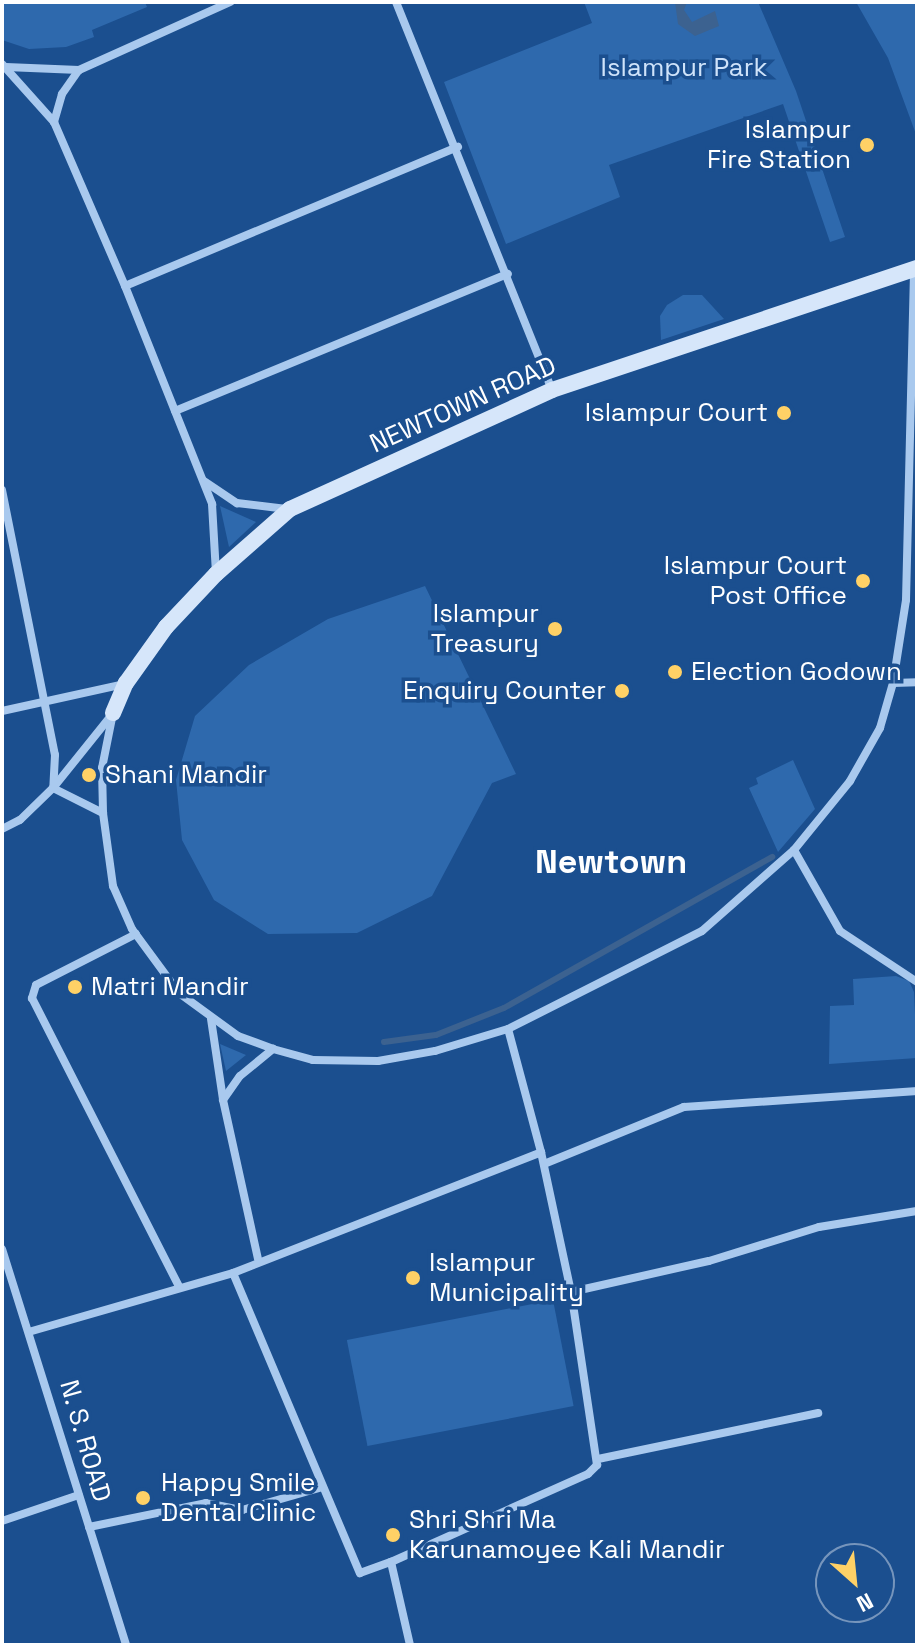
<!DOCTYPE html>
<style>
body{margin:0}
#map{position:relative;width:919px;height:1647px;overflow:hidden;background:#1b4f8f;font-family:"Space Grotesk",sans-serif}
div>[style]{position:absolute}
.green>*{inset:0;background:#2e69ad;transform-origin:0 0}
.water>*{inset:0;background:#3c6290}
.stream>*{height:6px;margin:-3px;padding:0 3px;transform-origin:3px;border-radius:3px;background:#3c6290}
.street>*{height:8px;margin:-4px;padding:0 4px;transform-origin:4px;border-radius:4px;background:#a9c9ee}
.secondary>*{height:16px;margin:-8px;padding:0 8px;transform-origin:8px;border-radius:8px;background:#d6e6fa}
.dots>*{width:22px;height:22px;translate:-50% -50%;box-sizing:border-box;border:4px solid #1b4f8f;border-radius:50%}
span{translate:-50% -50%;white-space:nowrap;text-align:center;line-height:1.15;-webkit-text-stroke:7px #1b4f8f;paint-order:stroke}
.park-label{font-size:26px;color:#cfe3fa}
.poi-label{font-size:26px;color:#fff}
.right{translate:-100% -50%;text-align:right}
.left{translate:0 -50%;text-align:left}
.street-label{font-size:26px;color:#fff}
.district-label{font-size:34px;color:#fff;font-weight:700}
.frame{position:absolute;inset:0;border:4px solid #fff;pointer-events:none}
.north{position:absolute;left:815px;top:1543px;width:80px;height:80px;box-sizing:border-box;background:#1b4f8f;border:2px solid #7695bc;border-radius:50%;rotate:153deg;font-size:22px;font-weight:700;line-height:32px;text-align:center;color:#fff}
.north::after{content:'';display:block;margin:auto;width:28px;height:36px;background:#ffd166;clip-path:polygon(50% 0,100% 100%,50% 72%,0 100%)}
</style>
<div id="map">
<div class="green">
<div style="clip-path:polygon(2px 2px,145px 2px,147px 7px,92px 30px,94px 37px,66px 47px,29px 49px,2px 40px)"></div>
<div style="clip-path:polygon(584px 2px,758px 2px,796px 91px,845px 237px,830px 242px,783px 104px,609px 165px,620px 197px,506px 244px,444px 82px,592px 23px)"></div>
<div style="clip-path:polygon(856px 2px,917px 2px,917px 137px,888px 58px)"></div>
<div style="clip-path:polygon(702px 295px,724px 319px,661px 340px,660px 316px,667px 305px,683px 295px)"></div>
<div style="clip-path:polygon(220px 506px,256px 522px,229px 547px)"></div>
<div style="clip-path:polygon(425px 586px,516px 774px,492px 783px,432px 896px,357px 933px,268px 934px,214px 900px,182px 840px,176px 780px,195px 716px,249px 665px,328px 619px)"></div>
<div style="clip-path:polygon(793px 760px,815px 809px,778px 852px,749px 788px,758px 784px,756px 778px)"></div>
<div style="clip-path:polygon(896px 976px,909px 981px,914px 992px,917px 1058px,829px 1064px,830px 1006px,854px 1005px,853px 979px)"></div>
<div style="clip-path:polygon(220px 1044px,246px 1055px,226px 1071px)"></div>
<div style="left:553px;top:1300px;width:108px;height:210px;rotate:79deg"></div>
</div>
<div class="water">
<div style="clip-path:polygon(675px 2px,687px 2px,684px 10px,692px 22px,715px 11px,719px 26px,695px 36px,678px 24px)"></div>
</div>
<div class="stream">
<div style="left:384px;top:1042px;width:52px;rotate:-7.7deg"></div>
<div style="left:436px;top:1035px;width:73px;rotate:-21.7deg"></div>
<div style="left:504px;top:1008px;width:308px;rotate:-29.4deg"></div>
</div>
<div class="street">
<div style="left:396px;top:2px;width:418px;rotate:68.1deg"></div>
<div style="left:2px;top:64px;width:78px;rotate:48.1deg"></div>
<div style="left:54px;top:122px;width:179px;rotate:66.6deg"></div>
<div style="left:125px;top:286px;width:235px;rotate:68.2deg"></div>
<div style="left:212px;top:504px;width:69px;rotate:86.7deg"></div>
<div style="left:6px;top:67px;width:73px;rotate:2.4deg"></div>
<div style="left:79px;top:70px;width:166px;rotate:-24.2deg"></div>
<div style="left:54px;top:122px;width:29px;rotate:-74deg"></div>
<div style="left:62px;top:94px;width:29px;rotate:-55deg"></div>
<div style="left:125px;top:286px;width:361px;rotate:-22.7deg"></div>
<div style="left:175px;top:411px;width:360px;rotate:-22.4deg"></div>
<div style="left:204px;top:481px;width:40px;rotate:34deg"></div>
<div style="left:237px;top:503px;width:50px;rotate:6.8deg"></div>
<div style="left:2px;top:490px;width:270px;rotate:78.7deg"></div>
<div style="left:55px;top:755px;width:33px;rotate:93deg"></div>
<div style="left:53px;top:788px;width:56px;rotate:26.6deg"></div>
<div style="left:893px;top:683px;width:24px;rotate:-2deg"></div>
<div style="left:2px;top:711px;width:126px;rotate:-12.4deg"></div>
<div style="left:113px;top:713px;width:56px;rotate:101.3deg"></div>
<div style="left:102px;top:768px;width:45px;rotate:88.7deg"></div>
<div style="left:103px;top:813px;width:74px;rotate:82.2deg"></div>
<div style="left:113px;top:886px;width:47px;rotate:66.2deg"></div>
<div style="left:132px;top:929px;width:79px;rotate:53.7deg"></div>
<div style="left:179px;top:993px;width:73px;rotate:36.1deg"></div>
<div style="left:238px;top:1036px;width:37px;rotate:20deg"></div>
<div style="left:273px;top:1049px;width:41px;rotate:15.4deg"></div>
<div style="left:313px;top:1060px;width:65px;rotate:0.9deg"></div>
<div style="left:378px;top:1061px;width:58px;rotate:-10deg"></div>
<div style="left:435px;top:1051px;width:76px;rotate:-16.8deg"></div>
<div style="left:508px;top:1029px;width:217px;rotate:-26.8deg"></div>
<div style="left:702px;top:931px;width:123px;rotate:-41.4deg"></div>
<div style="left:794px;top:850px;width:89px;rotate:-50.9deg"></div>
<div style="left:850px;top:781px;width:61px;rotate:-60.5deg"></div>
<div style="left:880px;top:728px;width:47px;rotate:-73.9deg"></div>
<div style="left:893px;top:683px;width:84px;rotate:-81.1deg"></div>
<div style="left:906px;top:600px;width:330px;rotate:-88.6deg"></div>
<div style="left:2px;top:829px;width:20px;rotate:-27deg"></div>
<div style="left:20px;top:820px;width:46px;rotate:-44.1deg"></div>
<div style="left:53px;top:788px;width:91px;rotate:-51.2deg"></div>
<div style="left:794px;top:850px;width:93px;rotate:60.4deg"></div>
<div style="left:840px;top:931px;width:92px;rotate:33.5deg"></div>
<div style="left:136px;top:934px;width:112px;rotate:153deg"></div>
<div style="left:36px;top:985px;width:14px;rotate:107deg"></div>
<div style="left:32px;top:998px;width:324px;rotate:63deg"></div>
<div style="left:211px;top:1019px;width:81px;rotate:81.5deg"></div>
<div style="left:544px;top:1164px;width:151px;rotate:-22.2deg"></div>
<div style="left:684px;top:1107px;width:234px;rotate:-3.9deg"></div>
<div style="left:2px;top:1249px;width:415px;rotate:72.6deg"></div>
<div style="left:258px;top:1259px;width:163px;rotate:-102.4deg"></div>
<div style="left:223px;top:1100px;width:29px;rotate:-55deg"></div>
<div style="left:240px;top:1076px;width:43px;rotate:-39.3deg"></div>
<div style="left:233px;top:1273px;width:326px;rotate:67.1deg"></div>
<div style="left:360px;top:1573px;width:33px;rotate:-20deg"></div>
<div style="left:391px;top:1562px;width:216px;rotate:-24.1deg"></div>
<div style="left:588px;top:1474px;width:13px;rotate:-45deg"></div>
<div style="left:597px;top:1465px;width:175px;rotate:-98.5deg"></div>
<div style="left:571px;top:1292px;width:143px;rotate:-102.1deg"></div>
<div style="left:571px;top:1292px;width:141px;rotate:-12.7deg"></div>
<div style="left:709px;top:1261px;width:115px;rotate:-17.2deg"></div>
<div style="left:819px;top:1227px;width:99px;rotate:-9.3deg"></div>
<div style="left:32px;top:1331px;width:209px;rotate:-16.1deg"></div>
<div style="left:233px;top:1273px;width:331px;rotate:-21.4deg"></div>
<div style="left:541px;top:1152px;width:127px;rotate:-105deg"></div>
<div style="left:598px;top:1459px;width:225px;rotate:-11.8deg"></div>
<div style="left:2px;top:1521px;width:81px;rotate:-18.7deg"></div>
<div style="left:89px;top:1527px;width:119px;rotate:-11.6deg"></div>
<div style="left:206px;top:1503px;width:37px;rotate:11deg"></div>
<div style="left:242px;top:1510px;width:84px;rotate:-15.9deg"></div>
<div style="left:391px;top:1562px;width:85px;rotate:77.1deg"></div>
</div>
<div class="secondary">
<div style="left:113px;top:713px;width:33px;rotate:-67deg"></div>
<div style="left:126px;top:683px;width:69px;rotate:-54.5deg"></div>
<div style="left:166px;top:627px;width:73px;rotate:-46.7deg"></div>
<div style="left:216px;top:574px;width:98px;rotate:-41.3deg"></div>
<div style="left:290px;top:509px;width:288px;rotate:-24.4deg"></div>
<div style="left:552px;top:390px;width:385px;rotate:-18.5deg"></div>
</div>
<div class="dots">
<div style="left:867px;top:145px;background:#ffd166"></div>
<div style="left:784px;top:413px;background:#ffd166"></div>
<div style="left:863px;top:581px;background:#ffd166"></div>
<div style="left:555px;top:629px;background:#ffd166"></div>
<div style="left:675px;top:672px;background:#ffd166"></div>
<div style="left:622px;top:691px;background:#ffd166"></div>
<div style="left:89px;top:775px;background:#ffd166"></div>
<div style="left:75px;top:987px;background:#ffd166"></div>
<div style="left:413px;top:1278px;background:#ffd166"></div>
<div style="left:143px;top:1498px;background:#ffd166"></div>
<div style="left:393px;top:1535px;background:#ffd166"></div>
</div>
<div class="park-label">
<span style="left:684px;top:68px">Islampur Park</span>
</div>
<div class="poi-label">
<span class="right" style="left:851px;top:145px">Islampur<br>Fire Station</span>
<span class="right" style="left:768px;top:413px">Islampur Court</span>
<span class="right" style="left:847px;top:581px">Islampur Court<br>Post Office</span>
<span class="right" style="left:539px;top:629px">Islampur<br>Treasury</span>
<span class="left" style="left:691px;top:672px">Election Godown</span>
<span class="right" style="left:606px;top:691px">Enquiry Counter</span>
<span class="left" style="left:105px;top:775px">Shani Mandir</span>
<span class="left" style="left:91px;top:987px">Matri Mandir</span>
<span class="left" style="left:429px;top:1278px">Islampur<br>Municipality</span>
<span class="left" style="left:161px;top:1498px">Happy Smile<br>Dental Clinic</span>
<span class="left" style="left:409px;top:1535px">Shri Shri Ma<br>Karunamoyee Kali Mandir</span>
</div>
<div class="street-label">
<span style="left:463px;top:405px;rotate:-24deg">NEWTOWN ROAD</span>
<span style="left:85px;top:1441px;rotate:74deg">N. S. ROAD</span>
</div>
<div class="district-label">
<span style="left:611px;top:862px">Newtown</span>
</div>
<div class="frame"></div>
<div class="north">N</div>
</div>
